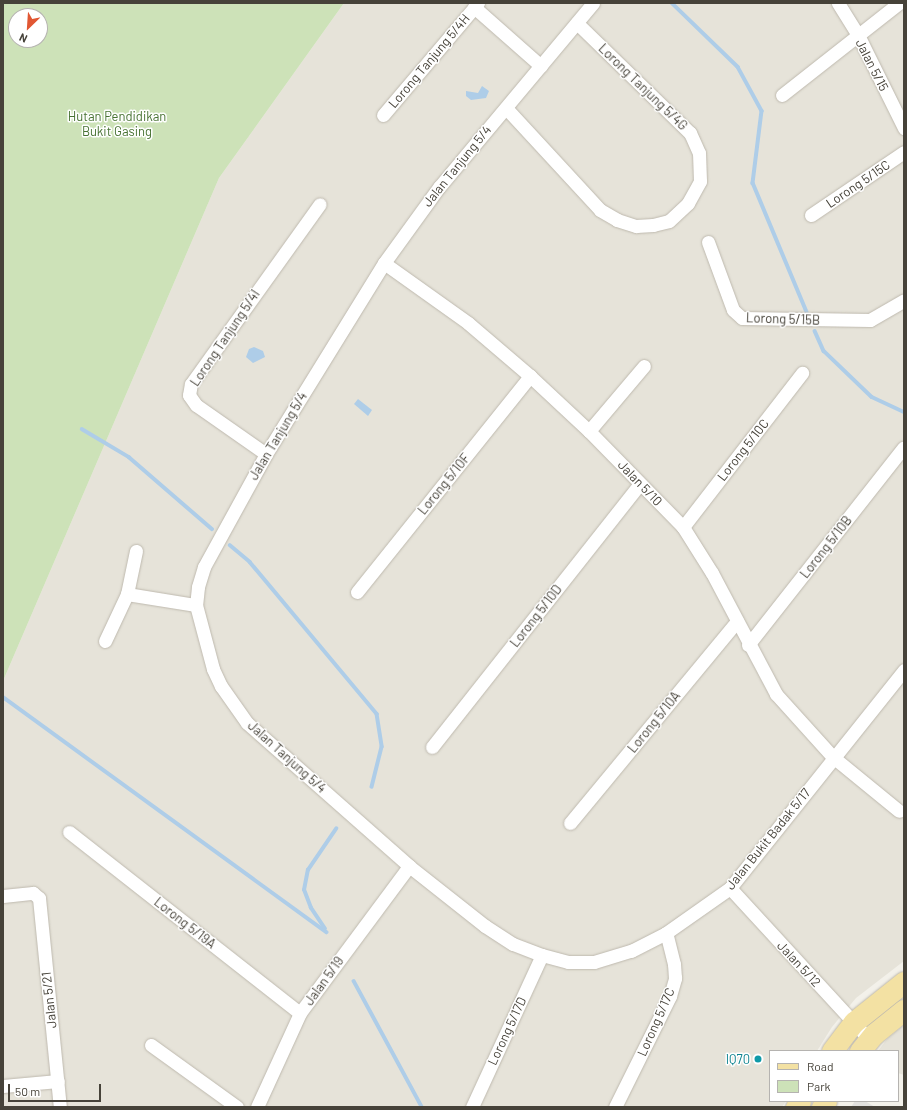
<!DOCTYPE html>
<style>
body{margin:0}
#map{position:relative;width:907px;height:1110px;overflow:hidden;background:#f3f1ea;font-family:Barlow,sans-serif}
div>[style]{position:absolute}
.residential>*{inset:0;background:#e6e3d9}
.green>*{inset:0;background:#cde2b8}
.parking>*{inset:0;background:#e2e1de}
.water>*{inset:0;background:#aecde8}
.stream>*{height:3.5px;margin:-1.75px;padding:0 1.75px;transform-origin:1.75px;border-radius:1.75px;background:#aecde8}
.roads{filter:drop-shadow(0 0 1px #beb9ae) drop-shadow(0 0 1px #beb9ae)}
.minor>*{height:13px;margin:-6.5px;padding:0 6.5px;transform-origin:6.5px;border-radius:6.5px;background:#fff}
.primary>*{height:21px;margin:-10.5px;padding:0 10.5px;transform-origin:10.5px;border-radius:10.5px;background:#f3e1a3}
.dots>*{width:11px;height:11px;translate:-50% -50%;box-sizing:border-box;border:2px solid #fff;border-radius:50%}
span{translate:-50% -50%;white-space:nowrap;text-align:center;line-height:1.15;-webkit-text-stroke:3px #fff;paint-order:stroke}
.street-label{font-size:13px;color:#464239}
.park-label{font-size:13px;color:#477232}
.culture-label{font-size:13px;color:#0d838f}
.right{translate:-100% -50%;text-align:right}
.frame{position:absolute;inset:0;border:4px solid #464239;pointer-events:none}
.legend{position:absolute;left:769px;top:1050px;width:130px;height:52px;box-sizing:border-box;background:#fff;border:1px solid #b5b3b0;margin:0;padding:5px 7px;list-style:none;font-size:12px;color:#464239}
.legend li{display:flex;align-items:center;gap:8px;height:20px}
.legend b{width:20px;border:1px solid #b5b3b0}
.north{position:absolute;left:8px;top:8px;width:40px;height:40px;box-sizing:border-box;background:#fff;border:1px solid #b5b3b0;border-radius:50%;rotate:205deg;font-size:11px;font-weight:700;line-height:16px;text-align:center;color:#464239}
.north::after{content:'';display:block;margin:auto;width:14px;height:18px;background:#e15733;clip-path:polygon(50% 0,100% 100%,50% 72%,0 100%)}
.scale{position:absolute;left:8px;top:1084px;width:93px;height:18px;box-sizing:border-box;border:2px solid #464239;border-top:0;padding-left:5px;font-size:12px;line-height:14px;white-space:nowrap;color:#464239;-webkit-text-stroke:3px #fff;paint-order:stroke}
</style>
<div id="map">
<div class="residential">
<div style="clip-path:polygon(344px 3px,904px 3px,904px 961px,856px 998px,832px 1027px,817px 1051px,770px 1051px,770px 1101px,786px 1101px,782px 1107px,3px 1107px,3px 681px,219px 178px)"></div>
<div style="clip-path:polygon(904px 1025px,904px 1075px,898px 1073px,898px 1051px,878px 1051px,887px 1039px)"></div>
</div>
<div class="green">
<div style="clip-path:polygon(evenodd,3px 3px,344px 3px,219px 178px,3px 681px,3px 3px,16px 16px,40px 16px,40px 40px,16px 40px,16px 16px)"></div>
</div>
<div class="parking">
<div style="clip-path:polygon(855px 1101px,865px 1101px,875px 1107px,851px 1107px)"></div>
</div>
<div class="water">
<div style="clip-path:polygon(482px 86px,489px 91px,486px 98px,471px 100px,466px 96px,466px 91px,478px 93px)"></div>
<div style="clip-path:polygon(254px 347px,263px 351px,265px 357px,253px 363px,246px 357px,249px 349px)"></div>
<div style="clip-path:polygon(358px 399px,372px 410px,368px 416px,354px 404px)"></div>
</div>
<div class="stream">
<div style="left:672px;top:3px;width:92px;rotate:44.1deg"></div>
<div style="left:738px;top:67px;width:50px;rotate:61.4deg"></div>
<div style="left:762px;top:111px;width:73px;rotate:97.1deg"></div>
<div style="left:753px;top:183px;width:140px;rotate:67.3deg"></div>
<div style="left:815px;top:331px;width:22px;rotate:66deg"></div>
<div style="left:824px;top:351px;width:66px;rotate:43.8deg"></div>
<div style="left:872px;top:397px;width:35px;rotate:25deg"></div>
<div style="left:82px;top:429px;width:55px;rotate:30.8deg"></div>
<div style="left:129px;top:457px;width:110px;rotate:40.9deg"></div>
<div style="left:230px;top:545px;width:26px;rotate:40deg"></div>
<div style="left:250px;top:562px;width:198px;rotate:50.1deg"></div>
<div style="left:377px;top:714px;width:33px;rotate:81deg"></div>
<div style="left:382px;top:747px;width:41px;rotate:104deg"></div>
<div style="left:3px;top:697px;width:400px;rotate:36deg"></div>
<div style="left:325px;top:929px;width:25px;rotate:-124deg"></div>
<div style="left:311px;top:908px;width:19px;rotate:-111deg"></div>
<div style="left:304px;top:890px;width:20px;rotate:-79deg"></div>
<div style="left:308px;top:870px;width:50px;rotate:-55.7deg"></div>
<div style="left:354px;top:981px;width:143px;rotate:61.6deg"></div>
</div>
<div class="roads">
<div class="minor">
<div style="left:593px;top:3px;width:240px;rotate:129.9deg"></div>
<div style="left:439px;top:187px;width:94px;rotate:125.9deg"></div>
<div style="left:384px;top:263px;width:225px;rotate:121.7deg"></div>
<div style="left:266px;top:454px;width:129px;rotate:118.8deg"></div>
<div style="left:204px;top:567px;width:21px;rotate:107deg"></div>
<div style="left:198px;top:587px;width:18px;rotate:96deg"></div>
<div style="left:196px;top:605px;width:66px;rotate:75.1deg"></div>
<div style="left:213px;top:669px;width:19px;rotate:65deg"></div>
<div style="left:221px;top:686px;width:45px;rotate:54.9deg"></div>
<div style="left:247px;top:723px;width:216px;rotate:41.4deg"></div>
<div style="left:409px;top:866px;width:97px;rotate:38.3deg"></div>
<div style="left:485px;top:926px;width:33px;rotate:33deg"></div>
<div style="left:513px;top:944px;width:31px;rotate:21deg"></div>
<div style="left:542px;top:955px;width:27px;rotate:15deg"></div>
<div style="left:568px;top:962px;width:26px"></div>
<div style="left:594px;top:962px;width:39px;rotate:-17deg"></div>
<div style="left:631px;top:951px;width:39px;rotate:-27deg"></div>
<div style="left:666px;top:933px;width:78px;rotate:-35.1deg"></div>
<div style="left:730px;top:888px;width:279px;rotate:-51.4deg"></div>
<div style="left:838px;top:3px;width:38px;rotate:58deg"></div>
<div style="left:858px;top:35px;width:104px;rotate:63.7deg"></div>
<div style="left:474px;top:7px;width:89px;rotate:41.4deg"></div>
<div style="left:782px;top:95px;width:149px;rotate:-38.2deg"></div>
<div style="left:506px;top:108px;width:139px;rotate:47.3deg"></div>
<div style="left:600px;top:210px;width:20px;rotate:30deg"></div>
<div style="left:617px;top:220px;width:20px;rotate:18deg"></div>
<div style="left:636px;top:226px;width:17px;rotate:-3deg"></div>
<div style="left:653px;top:225px;width:16px;rotate:-14deg"></div>
<div style="left:669px;top:221px;width:26px;rotate:-43deg"></div>
<div style="left:688px;top:203px;width:25px;rotate:-61deg"></div>
<div style="left:700px;top:181px;width:28px;rotate:-92deg"></div>
<div style="left:699px;top:153px;width:22px;rotate:-114deg"></div>
<div style="left:690px;top:133px;width:158px;rotate:-135.8deg"></div>
<div style="left:383px;top:115px;width:147px;rotate:-49.7deg"></div>
<div style="left:811px;top:215px;width:112px;rotate:-34.1deg"></div>
<div style="left:708px;top:242px;width:72px;rotate:69.8deg"></div>
<div style="left:733px;top:310px;width:12px;rotate:42deg"></div>
<div style="left:742px;top:318px;width:128px;rotate:0.9deg"></div>
<div style="left:870px;top:320px;width:39px;rotate:-30deg"></div>
<div style="left:384px;top:263px;width:103px;rotate:35.5deg"></div>
<div style="left:468px;top:323px;width:82px;rotate:40.5deg"></div>
<div style="left:530px;top:376px;width:81px;rotate:43deg"></div>
<div style="left:589px;top:431px;width:134px;rotate:45.6deg"></div>
<div style="left:683px;top:527px;width:54px;rotate:57.8deg"></div>
<div style="left:712px;top:573px;width:137px;rotate:62.1deg"></div>
<div style="left:776px;top:694px;width:85px;rotate:47.9deg"></div>
<div style="left:833px;top:757px;width:85px;rotate:39.3deg"></div>
<div style="left:589px;top:431px;width:85px;rotate:-49.8deg"></div>
<div style="left:266px;top:454px;width:85px;rotate:-145deg"></div>
<div style="left:196px;top:405px;width:12px;rotate:-125deg"></div>
<div style="left:189px;top:395px;width:11px;rotate:-80deg"></div>
<div style="left:191px;top:384px;width:221px;rotate:-54.4deg"></div>
<div style="left:683px;top:527px;width:195px;rotate:-52.3deg"></div>
<div style="left:357px;top:592px;width:277px;rotate:-51.3deg"></div>
<div style="left:127px;top:594px;width:70px;rotate:9.1deg"></div>
<div style="left:105px;top:641px;width:52px;rotate:-64.9deg"></div>
<div style="left:127px;top:594px;width:44px;rotate:-78.2deg"></div>
<div style="left:748px;top:645px;width:251px;rotate:-51.8deg"></div>
<div style="left:432px;top:747px;width:335px;rotate:-51.7deg"></div>
<div style="left:570px;top:823px;width:262px;rotate:-50.4deg"></div>
<div style="left:69px;top:832px;width:293px;rotate:38.1deg"></div>
<div style="left:730px;top:888px;width:205px;rotate:47.4deg"></div>
<div style="left:3px;top:896px;width:30px;rotate:-6deg"></div>
<div style="left:33px;top:893px;width:8px;rotate:40deg"></div>
<div style="left:39px;top:898px;width:210px;rotate:84.3deg"></div>
<div style="left:151px;top:1045px;width:106px;rotate:35.8deg"></div>
<div style="left:3px;top:1086px;width:55px;rotate:-5.2deg"></div>
<div style="left:257px;top:1107px;width:103px;rotate:-65.4deg"></div>
<div style="left:300px;top:1013px;width:183px;rotate:-53.4deg"></div>
<div style="left:472px;top:1107px;width:167px;rotate:-65.3deg"></div>
<div style="left:615px;top:1107px;width:124px;rotate:-63.6deg"></div>
<div style="left:670px;top:996px;width:19px;rotate:-74deg"></div>
<div style="left:675px;top:978px;width:14px;rotate:-94deg"></div>
<div style="left:674px;top:964px;width:32px;rotate:-104deg"></div>
</div>
<div class="primary">
<div style="left:832px;top:1051px;width:36px;rotate:-53deg"></div>
<div style="left:854px;top:1022px;width:64px;rotate:-38.7deg"></div>
<div style="left:860px;top:1051px;width:22px;rotate:-51deg"></div>
<div style="left:874px;top:1034px;width:38px;rotate:-39deg"></div>
<div style="left:796px;top:1107px;width:7px;rotate:-56deg"></div>
<div style="left:822px;top:1107px;width:7px;rotate:-56deg"></div>
</div>
</div>
<div class="dots">
<div style="left:758px;top:1059px;background:#0f9aa8"></div>
</div>
<div class="street-label">
<span style="left:429px;top:61px;rotate:-50deg">Lorong Tanjung 5/4H</span>
<span style="left:872px;top:65px;rotate:63deg">Jalan 5/15</span>
<span style="left:643px;top:87px;rotate:44deg">Lorong Tanjung 5/4G</span>
<span style="left:457px;top:166px;rotate:-51deg">Jalan Tanjung 5/4</span>
<span style="left:858px;top:184px;rotate:-34deg">Lorong 5/15C</span>
<span style="left:783px;top:319px;rotate:2deg">Lorong 5/15B</span>
<span style="left:225px;top:338px;rotate:-56deg">Lorong Tanjung 5/4I</span>
<span style="left:278px;top:436px;rotate:-59deg">Jalan Tanjung 5/4</span>
<span style="left:743px;top:450px;rotate:-52deg">Lorong 5/10C</span>
<span style="left:640px;top:483px;rotate:46deg">Jalan 5/10</span>
<span style="left:444px;top:484px;rotate:-51deg">Lorong 5/10F</span>
<span style="left:826px;top:547px;rotate:-52deg">Lorong 5/10B</span>
<span style="left:536px;top:616px;rotate:-52deg">Lorong 5/10D</span>
<span style="left:654px;top:722px;rotate:-51deg">Lorong 5/10A</span>
<span style="left:287px;top:757px;rotate:42deg">Jalan Tanjung 5/4</span>
<span style="left:768px;top:839px;rotate:-51deg">Jalan Bukit Badak 5/17</span>
<span style="left:185px;top:923px;rotate:38deg">Lorong 5/19A</span>
<span style="left:799px;top:964px;rotate:47deg">Jalan 5/12</span>
<span style="left:324px;top:981px;rotate:-54deg">Jalan 5/19</span>
<span style="left:49px;top:1000px;rotate:-96deg">Jalan 5/21</span>
<span style="left:656px;top:1022px;rotate:-66deg">Lorong 5/17C</span>
<span style="left:507px;top:1031px;rotate:-65deg">Lorong 5/17D</span>
</div>
<div class="park-label">
<span style="left:117px;top:124px">Hutan Pendidikan<br>Bukit Gasing</span>
</div>
<div class="culture-label">
<span class="right" style="left:750px;top:1059px">IQ70</span>
</div>
<div class="frame"></div>
<ul class="legend">
<li><b style="height:5px;background:#f3e1a3"></b>Road</li>
<li><b style="height:11px;background:#cde2b8"></b>Park</li>
</ul>
<div class="north">N</div>
<div class="scale">50 m</div>
</div>
